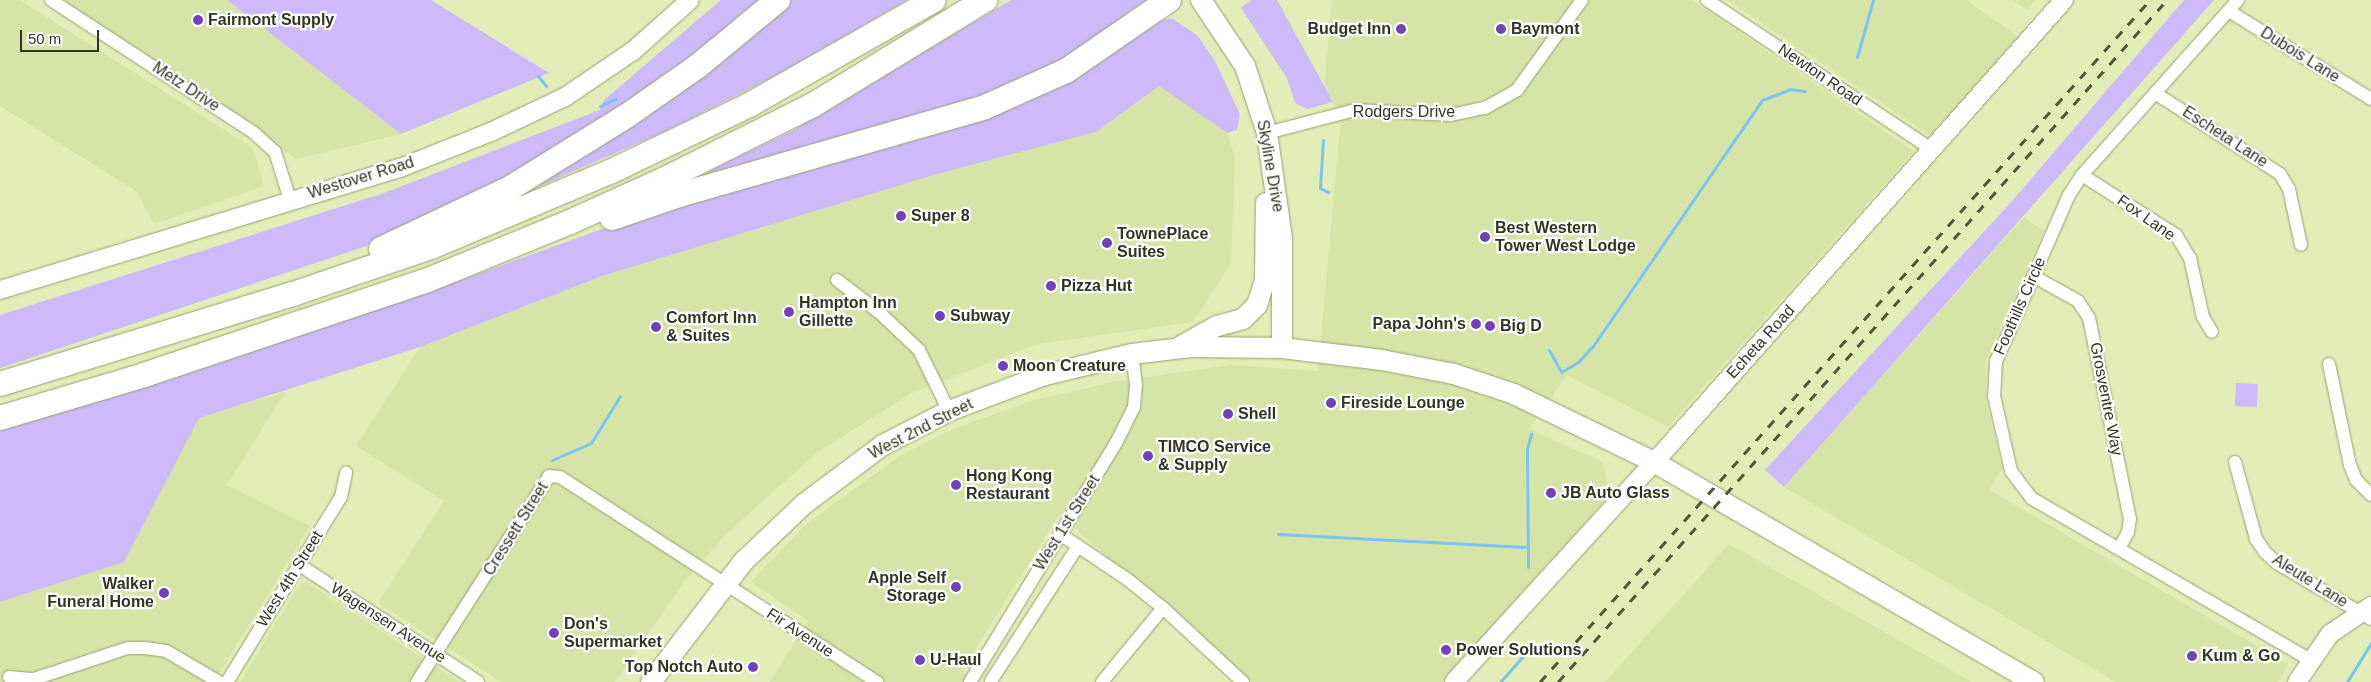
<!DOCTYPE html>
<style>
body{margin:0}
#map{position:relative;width:2371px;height:682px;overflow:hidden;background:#e2edb8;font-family:Arial,sans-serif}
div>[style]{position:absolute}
.built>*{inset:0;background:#d7e4a8}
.green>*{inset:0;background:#ccbafb;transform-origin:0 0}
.stream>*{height:3px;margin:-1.5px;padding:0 1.5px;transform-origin:1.5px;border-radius:1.5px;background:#79c5f4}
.roads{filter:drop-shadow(0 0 1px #98a170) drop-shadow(0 0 1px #98a170)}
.street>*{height:12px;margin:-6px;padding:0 6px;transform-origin:6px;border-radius:6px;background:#fff}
.secondary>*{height:18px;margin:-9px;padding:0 9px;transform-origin:9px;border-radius:9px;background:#fff}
.primary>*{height:20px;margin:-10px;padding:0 10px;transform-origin:10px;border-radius:10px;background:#fff}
.highway>*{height:24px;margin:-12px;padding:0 12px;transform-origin:12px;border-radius:12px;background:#fff}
.rail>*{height:3px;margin-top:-1.5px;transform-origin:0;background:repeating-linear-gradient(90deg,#51563b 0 9px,transparent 0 18px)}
.dots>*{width:14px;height:14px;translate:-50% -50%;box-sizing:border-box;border:2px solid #fff;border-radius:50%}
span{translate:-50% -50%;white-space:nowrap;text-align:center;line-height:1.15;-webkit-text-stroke:4.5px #fff;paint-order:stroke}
.poi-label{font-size:16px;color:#323621;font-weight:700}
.left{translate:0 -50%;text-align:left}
.right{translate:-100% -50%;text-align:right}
.street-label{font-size:16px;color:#323621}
.scale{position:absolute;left:20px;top:30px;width:79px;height:22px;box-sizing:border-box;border:2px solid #323621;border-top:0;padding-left:6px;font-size:15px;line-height:18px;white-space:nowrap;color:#323621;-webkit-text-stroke:4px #fff;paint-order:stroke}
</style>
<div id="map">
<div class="built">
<div style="clip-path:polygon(0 0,20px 0,253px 148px,264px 186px,154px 224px,136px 191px,0 106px)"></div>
<div style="clip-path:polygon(64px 0,227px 0,401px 134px,296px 159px)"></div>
<div style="clip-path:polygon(1332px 0,1692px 0,1914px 151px,1668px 427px,1567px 375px,1529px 429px,1603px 462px,1609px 495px,1442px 682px,1252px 682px,1059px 515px,962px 671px,974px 682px,770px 682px,808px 621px,751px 582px,805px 525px,901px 455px,948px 431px,1031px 401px,1113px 382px,1231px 365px,1318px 371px,1341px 119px,1324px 87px)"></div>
<div style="clip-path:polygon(1727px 0,1966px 0,2019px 37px,1931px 136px)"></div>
<div style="clip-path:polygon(2013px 0,2035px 0,2027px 10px)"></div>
<div style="clip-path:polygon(1159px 86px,1227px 133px,1235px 156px,1231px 263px,1193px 322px,1037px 344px,910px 394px,818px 452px,726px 534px,684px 582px,615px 682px,501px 682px,378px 603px,444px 501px,356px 446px,420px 347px,602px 276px,937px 174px,1096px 132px)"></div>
<div style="clip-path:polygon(2024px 217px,2044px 231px,1985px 362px,1986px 402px,2002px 468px,1989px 490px,2288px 664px,2278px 682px,2116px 682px,1784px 487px)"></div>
<div style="clip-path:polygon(285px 392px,227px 485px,310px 526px,214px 682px,0 682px,0 602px,124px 562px,198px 418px)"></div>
<div style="clip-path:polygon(1729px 544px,1946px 667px,1971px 682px,1605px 682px)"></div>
<div style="clip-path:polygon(306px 582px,459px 682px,240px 682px,300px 584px)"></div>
</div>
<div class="green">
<div style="clip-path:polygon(227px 0,431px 0,549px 73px,401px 134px)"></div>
<div style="clip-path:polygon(721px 0,768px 0,605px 123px,452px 209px,364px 247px,0 368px,0 315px,384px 193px,600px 110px,604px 100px)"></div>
<div style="clip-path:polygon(789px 0,907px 0,773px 77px,666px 131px,505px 201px)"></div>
<div style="clip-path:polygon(1011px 0,1148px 0,1132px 9px,1079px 55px,973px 104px,701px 179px,713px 169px,794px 130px)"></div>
<div style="clip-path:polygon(1251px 0,1277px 0,1333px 102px,1307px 109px,1295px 103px,1287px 78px,1241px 8px)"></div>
<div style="clip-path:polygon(2184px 0,2214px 0,1784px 487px,1765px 470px,2013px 200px)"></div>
<div style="clip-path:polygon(1172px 18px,1198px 36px,1216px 63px,1240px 114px,1237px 130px,1227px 133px,1159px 86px,1096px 132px,937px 174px,602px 276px,420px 347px,199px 418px,124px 562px,0 602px,0 429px,401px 302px,676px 202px,859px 150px,1158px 21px)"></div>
<div style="left:2236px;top:383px;width:22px;height:23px;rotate:3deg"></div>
</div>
<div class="stream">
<div style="left:1857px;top:57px;width:59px;rotate:-74.3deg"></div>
<div style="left:538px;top:76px;width:13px;rotate:51deg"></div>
<div style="left:600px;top:106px;width:17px;rotate:-25deg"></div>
<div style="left:1323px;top:140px;width:48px;rotate:93.6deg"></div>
<div style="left:1320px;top:188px;width:9px;rotate:27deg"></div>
<div style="left:1549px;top:350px;width:25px;rotate:61deg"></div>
<div style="left:1561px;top:372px;width:20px;rotate:-30deg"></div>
<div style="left:1578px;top:362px;width:22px;rotate:-47deg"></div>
<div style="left:1593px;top:346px;width:298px;rotate:-55.5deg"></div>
<div style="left:1762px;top:100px;width:30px;rotate:-21deg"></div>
<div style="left:1790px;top:89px;width:15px;rotate:8deg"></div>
<div style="left:552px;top:460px;width:43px;rotate:-23.6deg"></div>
<div style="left:591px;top:443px;width:55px;rotate:-58.3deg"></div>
<div style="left:1278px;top:534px;width:250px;rotate:3deg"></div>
<div style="left:1528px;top:567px;width:118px;rotate:-90.5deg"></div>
<div style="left:1527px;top:449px;width:16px;rotate:-75deg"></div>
<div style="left:1500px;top:682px;width:50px;rotate:-48.3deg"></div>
<div style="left:2347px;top:682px;width:46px;rotate:-58.4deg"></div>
</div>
<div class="roads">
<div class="street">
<div style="left:51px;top:0;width:243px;rotate:33.2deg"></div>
<div style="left:254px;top:133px;width:28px;rotate:42deg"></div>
<div style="left:275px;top:152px;width:50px;rotate:72.6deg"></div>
<div style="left:1707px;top:0;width:271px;rotate:33.6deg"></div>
<div style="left:2238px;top:0;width:234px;rotate:131.7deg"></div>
<div style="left:2082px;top:175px;width:24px;rotate:123deg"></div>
<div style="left:2069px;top:195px;width:181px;rotate:113.7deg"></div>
<div style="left:1996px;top:361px;width:35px;rotate:93deg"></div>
<div style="left:1994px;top:396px;width:77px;rotate:77.2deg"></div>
<div style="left:2011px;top:471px;width:34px;rotate:53deg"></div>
<div style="left:2031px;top:498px;width:323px;rotate:30.1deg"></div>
<div style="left:2229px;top:11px;width:167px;rotate:31.8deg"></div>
<div style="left:2155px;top:93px;width:149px;rotate:32.9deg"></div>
<div style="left:2280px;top:174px;width:17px;rotate:59deg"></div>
<div style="left:2289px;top:189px;width:57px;rotate:77.9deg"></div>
<div style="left:1267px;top:133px;width:91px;rotate:-14.6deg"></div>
<div style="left:1355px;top:110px;width:96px;rotate:3deg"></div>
<div style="left:1451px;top:115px;width:35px;rotate:-12deg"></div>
<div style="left:1485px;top:108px;width:37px;rotate:-29deg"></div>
<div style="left:1517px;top:90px;width:111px;rotate:-54.2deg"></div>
<div style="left:2082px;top:175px;width:112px;rotate:32.6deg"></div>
<div style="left:2176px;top:235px;width:27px;rotate:59deg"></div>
<div style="left:2190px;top:258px;width:60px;rotate:77.6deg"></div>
<div style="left:2203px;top:317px;width:17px;rotate:59deg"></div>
<div style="left:2033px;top:276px;width:51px;rotate:29.1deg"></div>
<div style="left:2078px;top:301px;width:20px;rotate:57deg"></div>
<div style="left:2089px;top:318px;width:205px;rotate:78.5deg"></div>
<div style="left:2130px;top:519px;width:13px;rotate:99deg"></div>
<div style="left:2128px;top:532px;width:19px;rotate:118deg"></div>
<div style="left:837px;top:280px;width:54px;rotate:37.5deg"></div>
<div style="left:880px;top:313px;width:54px;rotate:43.5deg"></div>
<div style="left:919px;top:350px;width:68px;rotate:63.8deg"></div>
<div style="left:2329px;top:364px;width:103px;rotate:78.3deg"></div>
<div style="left:2350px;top:465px;width:16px;rotate:68deg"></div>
<div style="left:2356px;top:480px;width:21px;rotate:45deg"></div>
<div style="left:2235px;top:462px;width:80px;rotate:74.7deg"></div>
<div style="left:2256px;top:539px;width:16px;rotate:55deg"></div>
<div style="left:2265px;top:552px;width:16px;rotate:43deg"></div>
<div style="left:2277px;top:563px;width:109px;rotate:30.8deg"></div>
<div style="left:1060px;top:534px;width:81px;rotate:33.9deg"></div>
<div style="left:1127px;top:579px;width:46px;rotate:38.9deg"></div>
<div style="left:1163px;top:608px;width:109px;rotate:42.8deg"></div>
<div style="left:298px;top:564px;width:215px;rotate:33.2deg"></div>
<div style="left:9px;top:677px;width:25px;rotate:5deg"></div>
<div style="left:34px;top:679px;width:99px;rotate:-18.3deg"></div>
<div style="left:128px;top:648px;width:17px"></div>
<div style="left:145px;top:648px;width:21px;rotate:8deg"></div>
<div style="left:166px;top:651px;width:61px;rotate:30.3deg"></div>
<div style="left:991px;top:681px;width:161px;rotate:-57.2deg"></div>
<div style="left:227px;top:682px;width:217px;rotate:-58.4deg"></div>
<div style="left:341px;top:497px;width:25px;rotate:-78deg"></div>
<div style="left:417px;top:682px;width:245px;rotate:-57.3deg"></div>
<div style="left:549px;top:476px;width:11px;rotate:5deg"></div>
<div style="left:560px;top:477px;width:378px;rotate:32.9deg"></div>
<div style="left:970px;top:682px;width:280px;rotate:-58.6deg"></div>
<div style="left:1116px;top:443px;width:40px;rotate:-63.4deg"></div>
<div style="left:1134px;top:407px;width:22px;rotate:-85deg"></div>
<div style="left:1136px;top:385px;width:31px;rotate:-97deg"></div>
<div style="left:1102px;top:682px;width:96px;rotate:-50.5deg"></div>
</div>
<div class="secondary">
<div style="left:0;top:290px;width:418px;rotate:-17deg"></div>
<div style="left:400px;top:168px;width:98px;rotate:-21.6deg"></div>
<div style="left:491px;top:132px;width:82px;rotate:-25.3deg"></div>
<div style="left:565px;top:97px;width:82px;rotate:-34.1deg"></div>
<div style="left:633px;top:51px;width:76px;rotate:-41.8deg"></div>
<div style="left:1454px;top:682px;width:327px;rotate:-47.7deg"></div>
<div style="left:1674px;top:440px;width:588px;rotate:-48.45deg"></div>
<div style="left:2297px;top:682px;width:58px;rotate:-55.5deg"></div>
<div style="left:2330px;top:634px;width:50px;rotate:-34.3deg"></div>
</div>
<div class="primary">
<div style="left:1201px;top:0;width:79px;rotate:56.3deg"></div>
<div style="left:1245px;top:66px;width:71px;rotate:71.8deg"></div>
<div style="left:1267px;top:133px;width:107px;rotate:81.9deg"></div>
<div style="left:1282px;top:239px;width:109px;rotate:90deg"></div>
<div style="left:1181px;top:346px;width:41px;rotate:-29.1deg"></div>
<div style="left:1217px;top:326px;width:27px;rotate:-15deg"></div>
<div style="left:1243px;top:319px;width:20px;rotate:-45deg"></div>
<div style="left:1257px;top:305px;width:26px;rotate:-72deg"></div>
<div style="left:1265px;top:280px;width:77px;rotate:-89.3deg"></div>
<div style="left:651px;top:682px;width:153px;rotate:-52.5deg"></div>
<div style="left:744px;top:561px;width:83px;rotate:-43.5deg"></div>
<div style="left:804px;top:504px;width:99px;rotate:-36.8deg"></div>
<div style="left:883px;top:445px;width:74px;rotate:-27.3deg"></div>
<div style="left:949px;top:411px;width:103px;rotate:-20.6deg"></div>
<div style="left:1045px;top:375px;width:89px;rotate:-13.6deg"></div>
<div style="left:1132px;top:354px;width:59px;rotate:-6.8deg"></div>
<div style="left:1191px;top:347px;width:91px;rotate:0.6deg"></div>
<div style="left:1282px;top:348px;width:101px;rotate:6.8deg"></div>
<div style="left:1382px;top:360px;width:73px;rotate:11deg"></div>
<div style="left:1454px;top:374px;width:63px;rotate:18.4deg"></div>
<div style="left:1514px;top:394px;width:156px;rotate:25.9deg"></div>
<div style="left:1654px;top:462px;width:439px;rotate:30.1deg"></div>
</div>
<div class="highway">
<div style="left:612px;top:218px;width:71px;rotate:-18.9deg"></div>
<div style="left:679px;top:195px;width:318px;rotate:-16deg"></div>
<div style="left:985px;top:107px;width:89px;rotate:-24deg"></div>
<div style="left:1066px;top:71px;width:125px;rotate:-34.6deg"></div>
<div style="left:381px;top:249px;width:145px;rotate:-25.3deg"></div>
<div style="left:512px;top:187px;width:137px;rotate:-31.8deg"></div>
<div style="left:628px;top:115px;width:85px;rotate:-35deg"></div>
<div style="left:698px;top:66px;width:104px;rotate:-39.5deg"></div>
<div style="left:0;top:384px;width:307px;rotate:-17.1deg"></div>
<div style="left:293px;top:294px;width:146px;rotate:-18.8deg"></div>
<div style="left:431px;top:247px;width:196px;rotate:-22.8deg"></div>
<div style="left:612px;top:171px;width:154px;rotate:-25.7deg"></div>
<div style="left:751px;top:104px;width:210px;rotate:-29.6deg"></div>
<div style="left:0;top:418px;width:150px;rotate:-16.6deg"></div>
<div style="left:144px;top:375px;width:299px;rotate:-18.5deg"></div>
<div style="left:428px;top:280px;width:153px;rotate:-22.2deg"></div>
<div style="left:570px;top:222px;width:102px;rotate:-24.3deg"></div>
<div style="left:663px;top:180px;width:168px;rotate:-26.6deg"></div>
<div style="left:813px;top:105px;width:202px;rotate:-31.4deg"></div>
</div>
</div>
<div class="rail">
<div style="left:1540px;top:682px;width:915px;rotate:-48.19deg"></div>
<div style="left:1558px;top:682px;width:914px;rotate:-48.24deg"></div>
</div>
<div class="dots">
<div style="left:198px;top:20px;background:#7042b9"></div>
<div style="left:1401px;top:29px;background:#7042b9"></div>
<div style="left:1501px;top:29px;background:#7042b9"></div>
<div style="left:901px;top:216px;background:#7042b9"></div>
<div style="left:1485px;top:237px;background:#7042b9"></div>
<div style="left:1107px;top:243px;background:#7042b9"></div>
<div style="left:1051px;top:286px;background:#7042b9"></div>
<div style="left:789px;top:312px;background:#7042b9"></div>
<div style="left:940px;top:316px;background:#7042b9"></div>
<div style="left:1476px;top:324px;background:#7042b9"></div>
<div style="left:1490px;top:326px;background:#7042b9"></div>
<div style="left:656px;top:327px;background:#7042b9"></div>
<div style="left:1003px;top:366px;background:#7042b9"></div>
<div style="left:1331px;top:403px;background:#7042b9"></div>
<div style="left:1228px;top:414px;background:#7042b9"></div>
<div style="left:1148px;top:456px;background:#7042b9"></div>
<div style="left:956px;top:485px;background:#7042b9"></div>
<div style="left:1551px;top:493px;background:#7042b9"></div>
<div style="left:956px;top:587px;background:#7042b9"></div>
<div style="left:164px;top:593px;background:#7042b9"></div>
<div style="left:554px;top:633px;background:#7042b9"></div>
<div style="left:1446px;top:650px;background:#7042b9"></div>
<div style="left:2192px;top:656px;background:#7042b9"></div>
<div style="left:920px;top:660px;background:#7042b9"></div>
<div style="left:753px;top:667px;background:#7042b9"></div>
</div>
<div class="poi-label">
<span class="left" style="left:208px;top:20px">Fairmont Supply</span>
<span class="right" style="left:1391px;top:29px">Budget Inn</span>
<span class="left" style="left:1511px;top:29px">Baymont</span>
<span class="left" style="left:911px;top:216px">Super 8</span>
<span class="left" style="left:1495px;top:237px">Best Western<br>Tower West Lodge</span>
<span class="left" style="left:1117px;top:243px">TownePlace<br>Suites</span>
<span class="left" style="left:1061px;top:286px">Pizza Hut</span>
<span class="left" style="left:799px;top:312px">Hampton Inn<br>Gillette</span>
<span class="left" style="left:950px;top:316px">Subway</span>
<span class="left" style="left:666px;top:327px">Comfort Inn<br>&amp; Suites</span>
<span class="right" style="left:1466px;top:324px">Papa John's</span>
<span class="left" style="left:1500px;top:326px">Big D</span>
<span class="left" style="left:1013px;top:366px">Moon Creature</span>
<span class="left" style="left:1341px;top:403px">Fireside Lounge</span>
<span class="left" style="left:1238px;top:414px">Shell</span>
<span class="left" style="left:1158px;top:456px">TIMCO Service<br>&amp; Supply</span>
<span class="left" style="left:966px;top:485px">Hong Kong<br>Restaurant</span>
<span class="left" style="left:1561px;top:493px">JB Auto Glass</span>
<span class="right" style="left:946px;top:587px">Apple Self<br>Storage</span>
<span class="right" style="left:154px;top:593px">Walker<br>Funeral Home</span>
<span class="left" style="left:564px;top:633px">Don's<br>Supermarket</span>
<span class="left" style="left:1456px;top:650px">Power Solutions</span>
<span class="left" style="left:2202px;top:656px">Kum &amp; Go</span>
<span class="left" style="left:930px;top:660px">U-Haul</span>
<span class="right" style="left:743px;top:667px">Top Notch Auto</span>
</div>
<div class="street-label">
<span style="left:2300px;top:55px;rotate:32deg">Dubois Lane</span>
<span style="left:1820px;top:75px;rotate:34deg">Newton Road</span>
<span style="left:186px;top:87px;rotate:33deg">Metz Drive</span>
<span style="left:1404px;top:112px">Rodgers Drive</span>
<span style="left:2225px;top:137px;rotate:33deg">Escheta Lane</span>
<span style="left:1270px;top:166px;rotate:80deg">Skyline Drive</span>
<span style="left:361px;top:178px;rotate:-17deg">Westover Road</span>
<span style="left:2146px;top:218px;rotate:35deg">Fox Lane</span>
<span style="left:2020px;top:306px;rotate:-66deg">Foothills Circle</span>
<span style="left:1761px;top:342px;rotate:-48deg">Echeta Road</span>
<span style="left:2106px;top:399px;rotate:79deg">Grosventre Way</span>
<span style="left:921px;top:429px;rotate:-27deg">West 2nd Street</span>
<span style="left:1067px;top:523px;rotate:-58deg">West 1st Street</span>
<span style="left:516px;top:529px;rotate:-58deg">Cressett Street</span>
<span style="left:290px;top:579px;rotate:-58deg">West 4th Street</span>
<span style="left:2310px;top:581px;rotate:32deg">Aleute Lane</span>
<span style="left:388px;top:623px;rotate:33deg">Wagensen Avenue</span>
<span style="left:800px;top:633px;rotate:33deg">Fir Avenue</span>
</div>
<div class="scale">50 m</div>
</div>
